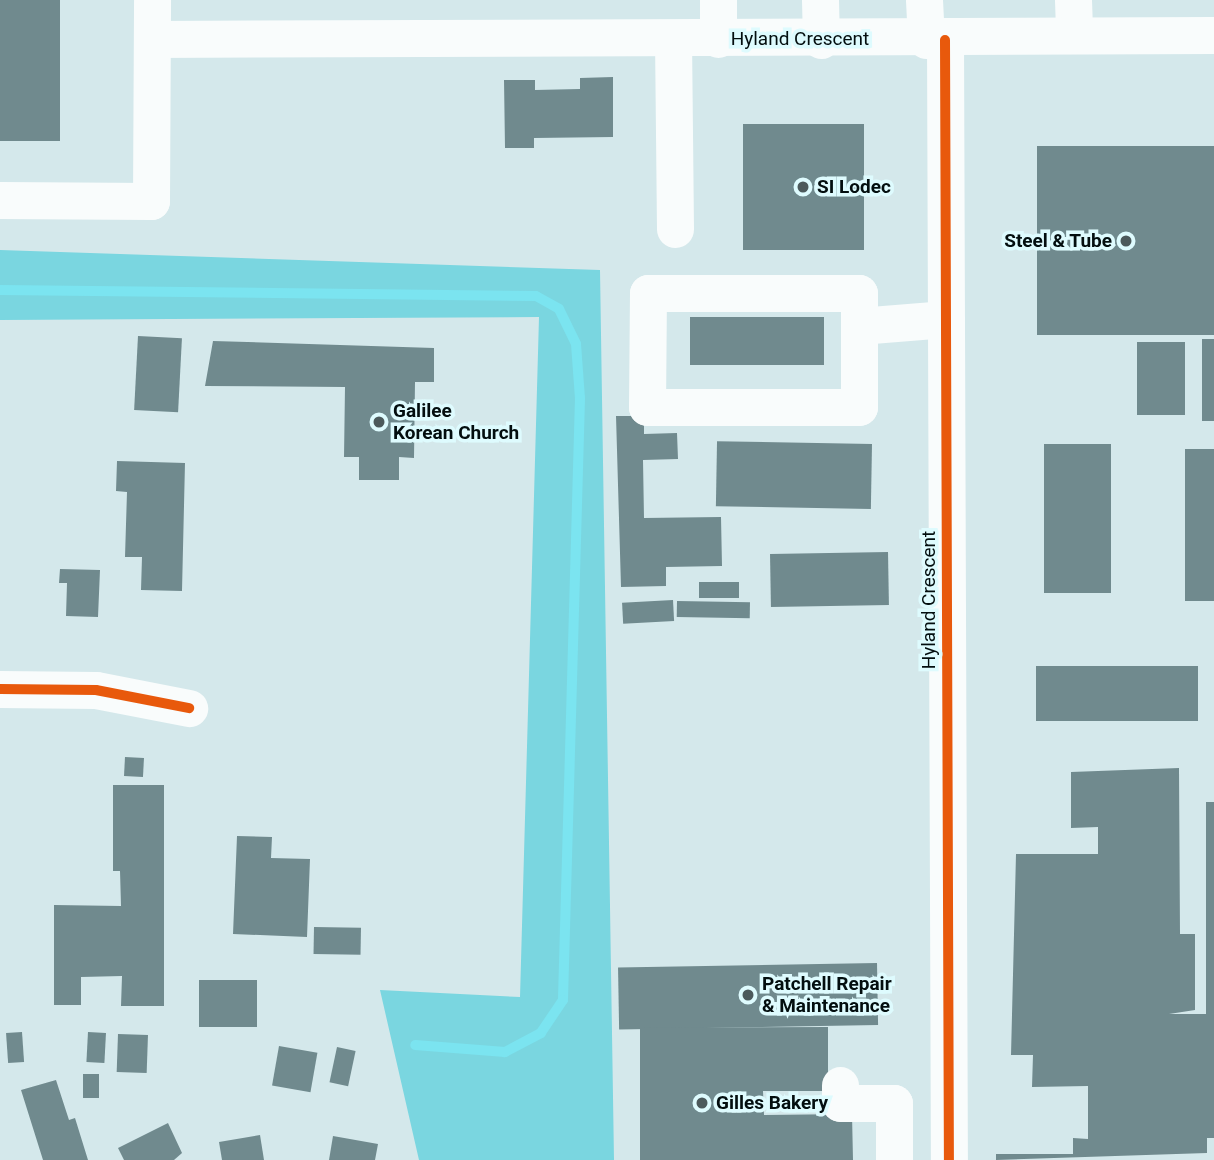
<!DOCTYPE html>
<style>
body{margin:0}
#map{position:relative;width:1214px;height:1160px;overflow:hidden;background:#d4e8eb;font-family:Roboto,sans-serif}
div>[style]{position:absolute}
.forest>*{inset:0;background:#7ad6e0}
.stream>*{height:10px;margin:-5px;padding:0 5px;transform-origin:5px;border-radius:5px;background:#7be4f0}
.building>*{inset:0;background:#708a8e;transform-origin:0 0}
.minor>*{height:37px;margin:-18.5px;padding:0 18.5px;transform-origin:18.5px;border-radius:18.5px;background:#f9fcfc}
.cycleway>*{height:10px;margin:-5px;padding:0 5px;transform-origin:5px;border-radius:5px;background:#e8590c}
.dots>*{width:19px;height:19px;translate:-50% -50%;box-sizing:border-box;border:4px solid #defbfe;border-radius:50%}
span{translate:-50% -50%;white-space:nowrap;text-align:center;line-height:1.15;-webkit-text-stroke:7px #defbfe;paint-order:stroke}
.street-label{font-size:19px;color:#030e0f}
.poi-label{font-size:19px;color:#030e0f;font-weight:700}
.left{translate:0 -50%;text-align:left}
.right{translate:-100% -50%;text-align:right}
</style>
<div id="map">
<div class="forest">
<div style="clip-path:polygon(0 250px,600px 270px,614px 1160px,419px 1160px,380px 990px,520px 997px,539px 317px,0 320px)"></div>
</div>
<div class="stream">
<div style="left:0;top:290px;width:536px;rotate:0.64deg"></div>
<div style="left:536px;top:296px;width:26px;rotate:29deg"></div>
<div style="left:559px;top:309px;width:39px;rotate:64deg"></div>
<div style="left:576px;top:344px;width:54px;rotate:85.8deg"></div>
<div style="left:580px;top:398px;width:602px;rotate:91.62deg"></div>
<div style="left:563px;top:1000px;width:40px;rotate:124deg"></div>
<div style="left:541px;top:1033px;width:41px;rotate:152.2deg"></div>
<div style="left:505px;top:1052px;width:90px;rotate:-175.6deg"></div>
</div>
<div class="building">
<div style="left:0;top:0;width:60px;height:141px"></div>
<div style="clip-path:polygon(613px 77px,613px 137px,534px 138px,534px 148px,505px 148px,504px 80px,535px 80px,535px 90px,580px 89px,580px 78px)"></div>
<div style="left:743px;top:124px;width:121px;height:126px"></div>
<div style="left:1214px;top:146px;width:189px;height:177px;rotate:90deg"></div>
<div style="left:824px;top:317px;width:48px;height:134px;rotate:90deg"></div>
<div style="left:138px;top:336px;width:44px;height:74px;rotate:3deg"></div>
<div style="left:1214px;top:339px;width:82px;height:12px;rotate:90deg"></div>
<div style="clip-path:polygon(213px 341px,434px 348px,434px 382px,415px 382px,414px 458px,399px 457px,399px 480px,359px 480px,359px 457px,344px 457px,345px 387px,205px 386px)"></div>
<div style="left:1137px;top:342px;width:48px;height:73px"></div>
<div style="clip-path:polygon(616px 416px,644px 416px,644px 434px,677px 433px,678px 459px,643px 460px,644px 518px,721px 517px,722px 566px,666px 567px,666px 586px,621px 587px)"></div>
<div style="left:872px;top:444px;width:65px;height:155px;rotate:91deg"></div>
<div style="left:1111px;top:444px;width:149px;height:67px;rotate:90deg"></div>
<div style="left:1185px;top:449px;width:29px;height:152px"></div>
<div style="clip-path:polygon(117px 461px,185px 463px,182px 591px,141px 590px,142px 557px,125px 557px,127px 492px,116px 491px)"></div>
<div style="left:888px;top:552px;width:53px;height:118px;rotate:89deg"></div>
<div style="clip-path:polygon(60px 569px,100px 570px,98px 617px,66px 616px,67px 583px,59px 583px)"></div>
<div style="left:699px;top:582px;width:40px;height:16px"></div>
<div style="left:673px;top:600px;width:21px;height:51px;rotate:87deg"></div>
<div style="left:677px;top:601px;width:73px;height:16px;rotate:1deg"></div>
<div style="left:1198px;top:666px;width:55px;height:162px;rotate:90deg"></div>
<div style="left:125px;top:757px;width:19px;height:19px;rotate:3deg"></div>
<div style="clip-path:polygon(1179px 768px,1180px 934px,1195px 934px,1195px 1010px,1169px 1014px,1206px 1014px,1206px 802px,1214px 802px,1214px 1138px,1207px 1138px,1207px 1153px,996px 1160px,996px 1154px,1073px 1154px,1073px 1138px,1088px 1139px,1088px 1086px,1032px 1087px,1033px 1055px,1011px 1055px,1016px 854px,1098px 854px,1098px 827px,1071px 828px,1071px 772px)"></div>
<div style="clip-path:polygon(113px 785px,164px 785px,164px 1006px,121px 1006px,122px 976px,81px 977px,81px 1005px,54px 1005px,54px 905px,121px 906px,120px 871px,113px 871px)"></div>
<div style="clip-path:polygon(237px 836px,272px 837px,271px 858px,310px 859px,307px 937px,233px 934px)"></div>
<div style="left:314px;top:927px;width:47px;height:27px;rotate:1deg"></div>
<div style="left:877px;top:963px;width:62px;height:259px;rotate:89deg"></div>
<div style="left:199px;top:980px;width:58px;height:47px"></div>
<div style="clip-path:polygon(828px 1027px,828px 1091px,763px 1091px,764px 1115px,852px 1114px,853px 1160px,640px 1160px,640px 1028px)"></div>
<div style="left:22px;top:1032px;width:30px;height:16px;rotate:86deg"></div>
<div style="left:88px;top:1032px;width:18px;height:30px;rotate:3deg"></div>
<div style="left:118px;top:1034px;width:30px;height:38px;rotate:2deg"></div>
<div style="left:279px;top:1046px;width:39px;height:40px;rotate:10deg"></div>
<div style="left:337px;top:1047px;width:19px;height:36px;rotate:12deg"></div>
<div style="left:83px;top:1074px;width:16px;height:24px"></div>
<div style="clip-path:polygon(56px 1080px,69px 1120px,75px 1118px,88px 1160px,43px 1160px,21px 1090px)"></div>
<div style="clip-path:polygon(168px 1123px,182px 1153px,174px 1160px,124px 1160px,118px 1148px)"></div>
<div style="clip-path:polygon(260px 1135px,264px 1160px,222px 1160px,219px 1142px)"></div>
<div style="clip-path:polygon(333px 1136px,378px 1144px,375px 1160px,329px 1160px)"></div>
</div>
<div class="minor">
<div style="left:718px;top:0;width:39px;rotate:90deg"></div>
<div style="left:820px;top:0;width:40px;rotate:88.6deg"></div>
<div style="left:924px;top:0;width:40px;rotate:87.1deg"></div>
<div style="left:1073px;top:0;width:35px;rotate:88deg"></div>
<div style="left:673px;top:38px;width:191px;rotate:89.4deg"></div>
<div style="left:152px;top:39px;width:1062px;rotate:-0.22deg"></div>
<div style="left:945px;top:40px;width:1120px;rotate:89.8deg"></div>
<div style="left:0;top:200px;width:151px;rotate:0.4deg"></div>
<div style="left:151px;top:201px;width:201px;rotate:-89.7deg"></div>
<div style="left:859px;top:326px;width:81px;rotate:90deg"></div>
<div style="left:859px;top:407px;width:212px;rotate:180deg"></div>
<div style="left:647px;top:407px;width:114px;rotate:-89.5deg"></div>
<div style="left:648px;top:293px;width:211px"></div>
<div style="left:859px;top:293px;width:33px;rotate:90deg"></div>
<div style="left:859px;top:326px;width:87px;rotate:-4.6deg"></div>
<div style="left:0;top:689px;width:96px;rotate:0.6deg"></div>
<div style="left:96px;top:690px;width:95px;rotate:11deg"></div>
<div style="left:840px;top:1085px;width:18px;rotate:90deg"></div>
<div style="left:840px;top:1103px;width:54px"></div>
<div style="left:894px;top:1103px;width:57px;rotate:90deg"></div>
</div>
<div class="cycleway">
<div style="left:945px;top:40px;width:1120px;rotate:89.8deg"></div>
<div style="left:0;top:689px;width:96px;rotate:0.6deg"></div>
<div style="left:96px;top:690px;width:95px;rotate:11deg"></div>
</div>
<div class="dots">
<div style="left:803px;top:187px;background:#4c5a5c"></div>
<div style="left:1126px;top:241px;background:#4c5a5c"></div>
<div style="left:379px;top:422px;background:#4c5a5c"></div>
<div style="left:748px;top:995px;background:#4c5a5c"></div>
<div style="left:702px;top:1103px;background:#4c5a5c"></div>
</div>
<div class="street-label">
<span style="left:800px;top:39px">Hyland Crescent</span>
<span style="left:929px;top:600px;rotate:-90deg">Hyland Crescent</span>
</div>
<div class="poi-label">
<span class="left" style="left:817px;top:187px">SI Lodec</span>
<span class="right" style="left:1112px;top:241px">Steel &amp; Tube</span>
<span class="left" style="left:393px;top:422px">Galilee<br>Korean Church</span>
<span class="left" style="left:762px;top:995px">Patchell Repair<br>&amp; Maintenance</span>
<span class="left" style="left:716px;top:1103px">Gilles Bakery</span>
</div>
</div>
